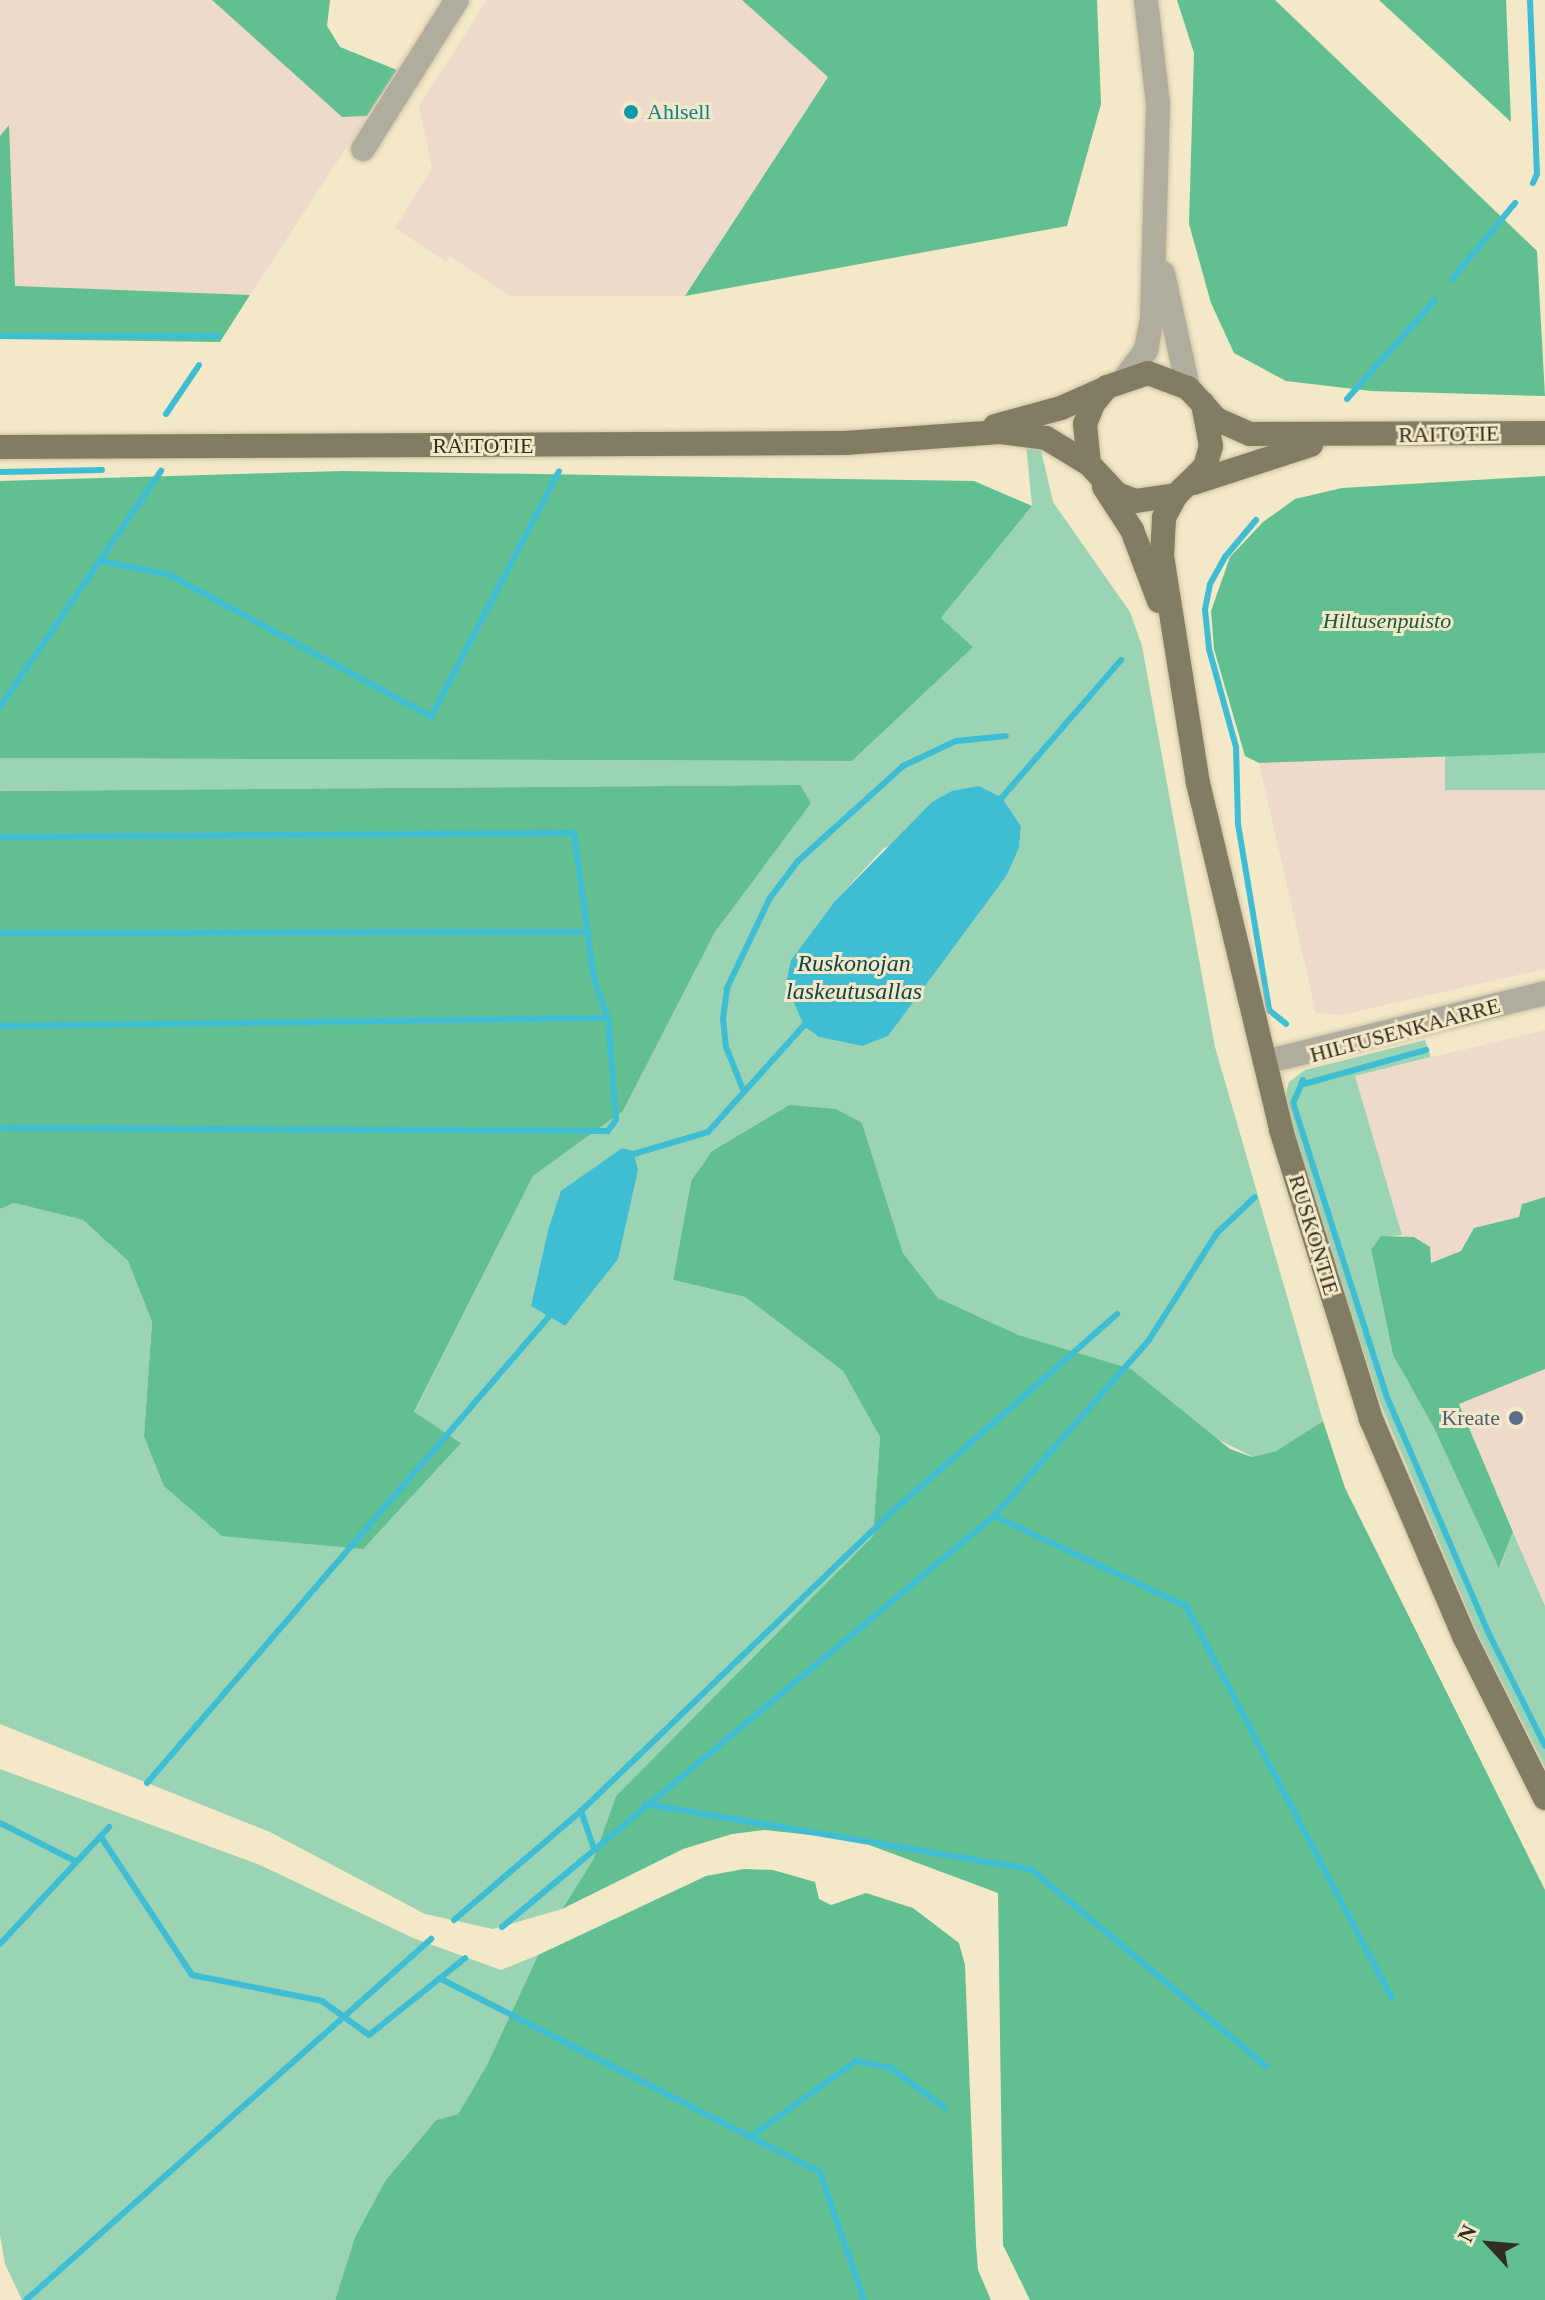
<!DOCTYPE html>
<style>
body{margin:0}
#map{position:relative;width:1545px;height:2300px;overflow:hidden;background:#f3e8c7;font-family:"Times New Roman",serif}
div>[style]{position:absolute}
.commercial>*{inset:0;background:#eedacb}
.green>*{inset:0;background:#9bd3b5;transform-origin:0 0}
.forest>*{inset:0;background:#61bf92}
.water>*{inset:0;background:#3fbdd3}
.stream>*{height:6px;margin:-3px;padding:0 3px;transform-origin:3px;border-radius:3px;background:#3fbdd3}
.roads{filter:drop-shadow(0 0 2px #ccc3a6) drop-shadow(0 0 2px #ccc3a6)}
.minor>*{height:24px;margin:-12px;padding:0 12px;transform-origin:12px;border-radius:12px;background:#b0ad9f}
.major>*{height:24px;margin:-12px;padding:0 12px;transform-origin:12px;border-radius:12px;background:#827c62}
.dots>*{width:22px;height:22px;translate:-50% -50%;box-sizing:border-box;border:4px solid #f3e8c7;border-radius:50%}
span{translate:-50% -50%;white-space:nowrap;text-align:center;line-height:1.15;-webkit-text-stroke:6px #f3e8c7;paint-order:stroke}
.culture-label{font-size:22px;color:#0d838f}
.left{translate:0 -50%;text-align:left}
.street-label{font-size:22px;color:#322e21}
.park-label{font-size:22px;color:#135b3e;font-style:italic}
.service-label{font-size:22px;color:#4e5e75}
.right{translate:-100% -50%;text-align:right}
.water-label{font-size:24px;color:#0f464f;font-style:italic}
.north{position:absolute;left:1449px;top:2204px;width:80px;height:80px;-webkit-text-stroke:6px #f3e8c7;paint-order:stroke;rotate:296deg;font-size:22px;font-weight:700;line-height:32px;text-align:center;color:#322e21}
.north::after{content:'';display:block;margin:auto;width:28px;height:36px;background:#322e21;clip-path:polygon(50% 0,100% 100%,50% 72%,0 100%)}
</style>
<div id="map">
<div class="commercial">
<div style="clip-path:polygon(0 0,212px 0,342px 117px,367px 116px,250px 295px,15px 287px,8px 126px,0 136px)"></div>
<div style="clip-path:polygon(487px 0,742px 0,828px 76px,685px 296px,510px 296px,450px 256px,446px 262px,395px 228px,432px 168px,419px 106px)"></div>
<div style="clip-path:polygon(1445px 754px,1455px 790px,1545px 790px,1545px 969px,1341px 1015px,1316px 1013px,1259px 763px)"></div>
<div style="clip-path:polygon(1545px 1030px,1545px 1197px,1522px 1204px,1519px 1217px,1475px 1228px,1461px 1251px,1430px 1264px,1430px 1247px,1402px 1235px,1355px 1076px)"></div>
<div style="clip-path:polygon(1545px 1369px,1545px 1606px,1459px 1403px)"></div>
</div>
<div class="green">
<div style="clip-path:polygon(evenodd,1026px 444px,1040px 446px,1053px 502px,1130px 612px,1142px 646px,1215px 1047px,1323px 1421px,1276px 1451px,1253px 1457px,938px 1298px,903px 1253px,862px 1123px,789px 1105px,712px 1151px,691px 1181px,673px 1280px,745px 1297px,843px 1371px,880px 1437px,873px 1536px,616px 1796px,593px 1860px,562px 1909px,493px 1929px,425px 1914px,270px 1832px,0 1724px,0 1209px,14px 1203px,83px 1220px,128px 1261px,152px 1322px,144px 1436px,460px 1442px,414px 1413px,533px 1176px,623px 1111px,715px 932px,810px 803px,799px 785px,0 791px,0 758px,852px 761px,972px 647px,941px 618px,1032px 506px,1026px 444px,1002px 798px,1021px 826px,1019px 848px,1007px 875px,946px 954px,862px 1046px,819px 1037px,791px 960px,835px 901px,884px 848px,1002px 798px,1026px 444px,622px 1148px,565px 1326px,531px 1306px,548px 1230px,562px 1191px,622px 1148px)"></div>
<div style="left:1545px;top:753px;width:37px;height:100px;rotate:90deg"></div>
<div style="clip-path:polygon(1425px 1040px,1431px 1057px,1355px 1076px,1402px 1235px,1381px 1237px,1371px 1251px,1393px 1355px,1434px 1428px,1500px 1567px,1513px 1532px,1545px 1606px,1545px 1767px,1478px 1635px,1379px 1400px,1283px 1104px,1289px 1082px,1305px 1070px)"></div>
<div style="clip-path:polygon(0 1769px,260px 1865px,413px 1938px,501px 1970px,538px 1955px,487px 2065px,458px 2114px,436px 2120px,385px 2181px,355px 2237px,335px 2300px,22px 2300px,5px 2264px,0 2235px)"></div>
</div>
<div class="forest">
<div style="clip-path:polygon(212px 0,330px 0,327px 26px,340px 47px,397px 70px,367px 116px,342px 117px)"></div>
<div style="clip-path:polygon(742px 0,1097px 0,1101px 104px,1067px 226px,685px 296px,828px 77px)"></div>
<div style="clip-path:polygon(1177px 0,1275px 0,1537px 251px,1545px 396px,1371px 391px,1286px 381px,1234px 353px,1211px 303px,1189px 224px,1194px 53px)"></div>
<div style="clip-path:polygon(1379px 0,1506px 0,1511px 122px)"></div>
<div style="clip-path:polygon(9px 125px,15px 286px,250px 295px,220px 342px,0 339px,0 136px)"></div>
<div style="clip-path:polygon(343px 471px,974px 481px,1032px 506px,941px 618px,973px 647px,852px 761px,0 758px,0 481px)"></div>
<div style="clip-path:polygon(1545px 476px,1545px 753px,1259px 763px,1245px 756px,1214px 649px,1211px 611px,1230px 557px,1263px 522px,1295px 499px,1342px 488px)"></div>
<div style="clip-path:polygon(800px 785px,811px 803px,715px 932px,623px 1111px,533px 1176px,414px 1412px,461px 1443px,363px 1549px,222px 1536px,164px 1486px,144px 1436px,152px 1322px,128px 1261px,83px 1220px,14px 1203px,0 1209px,0 791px)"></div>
<div style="clip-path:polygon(789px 1105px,836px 1109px,862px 1123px,903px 1253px,938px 1298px,1018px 1335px,1131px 1369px,1230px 1449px,1252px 1457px,1276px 1451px,1323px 1421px,1345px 1488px,1545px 1890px,1545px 2300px,1030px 2300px,1003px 2245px,998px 1893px,856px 1840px,765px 1830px,732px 1834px,683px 1849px,562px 1909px,593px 1860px,616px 1796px,873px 1536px,880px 1437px,843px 1371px,745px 1297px,673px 1280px,691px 1181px,712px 1151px)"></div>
<div style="clip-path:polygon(1545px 1197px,1545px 1369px,1459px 1404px,1513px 1532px,1499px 1568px,1434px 1428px,1393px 1355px,1371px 1250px,1381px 1236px,1414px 1237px,1430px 1247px,1431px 1263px,1461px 1251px,1474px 1228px,1519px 1217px,1522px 1204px)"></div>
<div style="clip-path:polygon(744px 1869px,773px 1870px,815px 1882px,819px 1899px,831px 1905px,866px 1893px,913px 1908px,959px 1943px,965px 1965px,976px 2245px,978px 2270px,991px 2300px,335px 2300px,355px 2237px,385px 2181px,436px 2120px,458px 2114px,487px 2065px,538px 1955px,706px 1876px)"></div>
</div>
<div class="water">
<div style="clip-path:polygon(979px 786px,1002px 798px,1021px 826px,1019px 848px,1007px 875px,888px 1036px,862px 1046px,819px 1037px,804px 1026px,786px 984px,791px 960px,835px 901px,932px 802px,952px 791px)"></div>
<div style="clip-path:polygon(622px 1148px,633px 1151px,638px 1170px,618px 1259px,565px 1326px,531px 1306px,548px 1230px,561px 1191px)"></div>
</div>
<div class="stream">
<div style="left:1530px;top:0;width:174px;rotate:87.7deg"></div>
<div style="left:1537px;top:174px;width:10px;rotate:114deg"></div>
<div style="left:1452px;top:279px;width:99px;rotate:-50.3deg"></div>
<div style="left:0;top:336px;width:219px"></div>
<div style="left:1347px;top:399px;width:132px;rotate:-48.4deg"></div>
<div style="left:166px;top:414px;width:59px;rotate:-56deg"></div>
<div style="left:0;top:472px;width:102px;rotate:-1.1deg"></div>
<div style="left:1256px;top:520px;width:48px;rotate:130deg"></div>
<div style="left:1225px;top:557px;width:31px;rotate:119deg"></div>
<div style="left:1210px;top:584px;width:26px;rotate:101deg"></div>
<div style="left:1205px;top:610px;width:39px;rotate:84deg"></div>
<div style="left:1209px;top:649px;width:102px;rotate:74.6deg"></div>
<div style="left:1236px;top:747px;width:77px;rotate:88.5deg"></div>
<div style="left:1238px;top:824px;width:189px;rotate:80.5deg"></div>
<div style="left:1269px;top:1010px;width:22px;rotate:39deg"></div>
<div style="left:100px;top:561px;width:71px;rotate:11.3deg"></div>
<div style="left:170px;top:575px;width:297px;rotate:28.5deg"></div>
<div style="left:431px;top:717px;width:277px;rotate:-62.5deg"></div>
<div style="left:0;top:707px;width:286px;rotate:-55.7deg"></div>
<div style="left:998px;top:802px;width:188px;rotate:-49.1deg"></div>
<div style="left:0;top:837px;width:574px;rotate:-0.4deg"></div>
<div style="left:574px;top:833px;width:147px;rotate:82.2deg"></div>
<div style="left:594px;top:979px;width:41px;rotate:70.3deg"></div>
<div style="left:608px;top:1018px;width:102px;rotate:85.5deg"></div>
<div style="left:616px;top:1120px;width:14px;rotate:126deg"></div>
<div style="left:608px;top:1131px;width:608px;rotate:-179.72deg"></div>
<div style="left:0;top:933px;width:587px;rotate:-0.1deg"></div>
<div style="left:0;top:1026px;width:608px;rotate:-0.75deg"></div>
<div style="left:1303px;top:1080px;width:25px;rotate:113deg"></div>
<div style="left:1293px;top:1103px;width:306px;rotate:72.3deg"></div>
<div style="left:1386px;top:1395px;width:258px;rotate:66.7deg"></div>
<div style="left:1488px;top:1632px;width:127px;rotate:63.4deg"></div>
<div style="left:1304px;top:1084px;width:127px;rotate:-15.6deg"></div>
<div style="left:744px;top:1092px;width:48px;rotate:-111.8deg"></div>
<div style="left:726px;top:1047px;width:29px;rotate:-96deg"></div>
<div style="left:723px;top:1018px;width:30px;rotate:-82deg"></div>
<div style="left:727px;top:988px;width:100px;rotate:-64.5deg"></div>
<div style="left:770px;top:898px;width:46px;rotate:-52.9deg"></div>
<div style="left:798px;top:861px;width:142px;rotate:-42.1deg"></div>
<div style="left:903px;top:766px;width:59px;rotate:-25.3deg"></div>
<div style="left:956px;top:741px;width:50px;rotate:-5.7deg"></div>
<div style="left:627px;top:1156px;width:84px;rotate:-16.5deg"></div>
<div style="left:708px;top:1132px;width:148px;rotate:-48deg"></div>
<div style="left:994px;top:1516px;width:212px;rotate:25.1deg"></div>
<div style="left:1186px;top:1606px;width:443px;rotate:62.3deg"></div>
<div style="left:147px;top:1783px;width:620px;rotate:-49.25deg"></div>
<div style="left:645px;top:1804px;width:391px;rotate:9.6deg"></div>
<div style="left:1031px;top:1869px;width:307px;rotate:40deg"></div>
<div style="left:581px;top:1811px;width:39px;rotate:71deg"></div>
<div style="left:0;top:1823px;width:84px;rotate:26.9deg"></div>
<div style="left:101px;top:1837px;width:165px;rotate:56.6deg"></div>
<div style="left:192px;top:1975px;width:133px;rotate:11.3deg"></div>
<div style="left:322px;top:2001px;width:58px;rotate:35.9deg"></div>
<div style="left:369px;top:2035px;width:123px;rotate:-38.7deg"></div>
<div style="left:454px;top:1920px;width:167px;rotate:-40.6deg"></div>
<div style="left:581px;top:1811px;width:422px;rotate:-43.9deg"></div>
<div style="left:885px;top:1518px;width:309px;rotate:-41.3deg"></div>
<div style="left:502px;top:1927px;width:641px;rotate:-39.87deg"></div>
<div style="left:994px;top:1516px;width:235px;rotate:-48.6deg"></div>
<div style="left:1149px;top:1340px;width:127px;rotate:-57.6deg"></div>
<div style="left:1217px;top:1233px;width:52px;rotate:-43.5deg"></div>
<div style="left:0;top:1944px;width:160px;rotate:-47deg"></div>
<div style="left:441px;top:1979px;width:425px;rotate:27deg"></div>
<div style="left:820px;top:2172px;width:135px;rotate:71deg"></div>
<div style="left:750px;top:2137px;width:130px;rotate:-35.6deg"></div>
<div style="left:856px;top:2061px;width:36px;rotate:11deg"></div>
<div style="left:891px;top:2068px;width:67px;rotate:36.5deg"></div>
<div style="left:26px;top:2300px;width:543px;rotate:-41.71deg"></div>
</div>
<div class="roads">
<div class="minor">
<div style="left:363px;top:149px;width:176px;rotate:-57.8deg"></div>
<div style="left:1163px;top:273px;width:118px;rotate:77.7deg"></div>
<div style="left:1126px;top:377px;width:34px;rotate:-53deg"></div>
<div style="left:1146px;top:350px;width:32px;rotate:-79deg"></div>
<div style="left:1152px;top:319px;width:215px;rotate:-88.4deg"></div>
<div style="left:1158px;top:104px;width:105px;rotate:-96.6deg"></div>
<div style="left:1265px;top:1062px;width:288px;rotate:-13.8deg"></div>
</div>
<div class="major">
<div style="left:1203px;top:404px;width:43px;rotate:79.2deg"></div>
<div style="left:1211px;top:446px;width:22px;rotate:106deg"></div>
<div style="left:1205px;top:467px;width:40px;rotate:136deg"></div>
<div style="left:1176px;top:495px;width:40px;rotate:171.5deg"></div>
<div style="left:1136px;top:501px;width:20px;rotate:-160deg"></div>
<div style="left:1117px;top:494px;width:41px;rotate:-133deg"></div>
<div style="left:1089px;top:464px;width:40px;rotate:-95.7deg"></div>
<div style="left:1085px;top:424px;width:22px;rotate:-68deg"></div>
<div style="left:1093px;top:404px;width:22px;rotate:-51deg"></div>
<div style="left:1107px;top:387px;width:43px;rotate:-18.9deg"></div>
<div style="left:1148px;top:373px;width:43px;rotate:20.6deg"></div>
<div style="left:1188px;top:388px;width:22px;rotate:47deg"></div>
<div style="left:1203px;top:404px;width:20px;rotate:49deg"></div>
<div style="left:1216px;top:419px;width:37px;rotate:24deg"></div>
<div style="left:1250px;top:434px;width:295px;rotate:-0.2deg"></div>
<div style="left:995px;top:426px;width:68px;rotate:-15.3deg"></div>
<div style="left:1061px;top:408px;width:47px;rotate:-23.8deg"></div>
<div style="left:0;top:447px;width:845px;rotate:-0.27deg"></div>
<div style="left:845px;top:443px;width:155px;rotate:-4.1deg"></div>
<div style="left:1000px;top:432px;width:46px;rotate:7.4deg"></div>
<div style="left:1046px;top:438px;width:50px;rotate:31.2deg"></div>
<div style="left:1193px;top:483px;width:124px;rotate:-17.9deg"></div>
<div style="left:1104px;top:487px;width:51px;rotate:56.9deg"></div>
<div style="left:1132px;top:530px;width:76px;rotate:69.2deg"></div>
<div style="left:1176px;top:495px;width:26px;rotate:118deg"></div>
<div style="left:1164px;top:518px;width:38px;rotate:93deg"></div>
<div style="left:1162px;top:556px;width:230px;rotate:81deg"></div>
<div style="left:1198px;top:783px;width:357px;rotate:76.5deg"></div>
<div style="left:1281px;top:1130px;width:303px;rotate:72.7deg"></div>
<div style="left:1371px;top:1419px;width:238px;rotate:66.8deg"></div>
<div style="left:1465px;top:1638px;width:179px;rotate:63.4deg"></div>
</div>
</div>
<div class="dots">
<div style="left:631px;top:112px;background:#0f9aa8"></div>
<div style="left:1516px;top:1418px;background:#5c6f8a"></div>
</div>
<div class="culture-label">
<span class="left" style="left:647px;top:112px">Ahlsell</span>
</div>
<div class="street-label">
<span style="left:1449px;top:434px;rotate:-1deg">RAITOTIE</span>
<span style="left:483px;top:446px">RAITOTIE</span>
<span style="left:1405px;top:1030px;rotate:-15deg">HILTUSENKAARRE</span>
<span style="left:1314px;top:1235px;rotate:73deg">RUSKONTIE</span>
</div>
<div class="park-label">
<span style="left:1387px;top:621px">Hiltusenpuisto</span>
</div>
<div class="service-label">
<span class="right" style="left:1500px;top:1418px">Kreate</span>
</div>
<div class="water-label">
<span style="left:854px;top:978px">Ruskonojan<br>laskeutusallas</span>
</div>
<div class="north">N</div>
</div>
